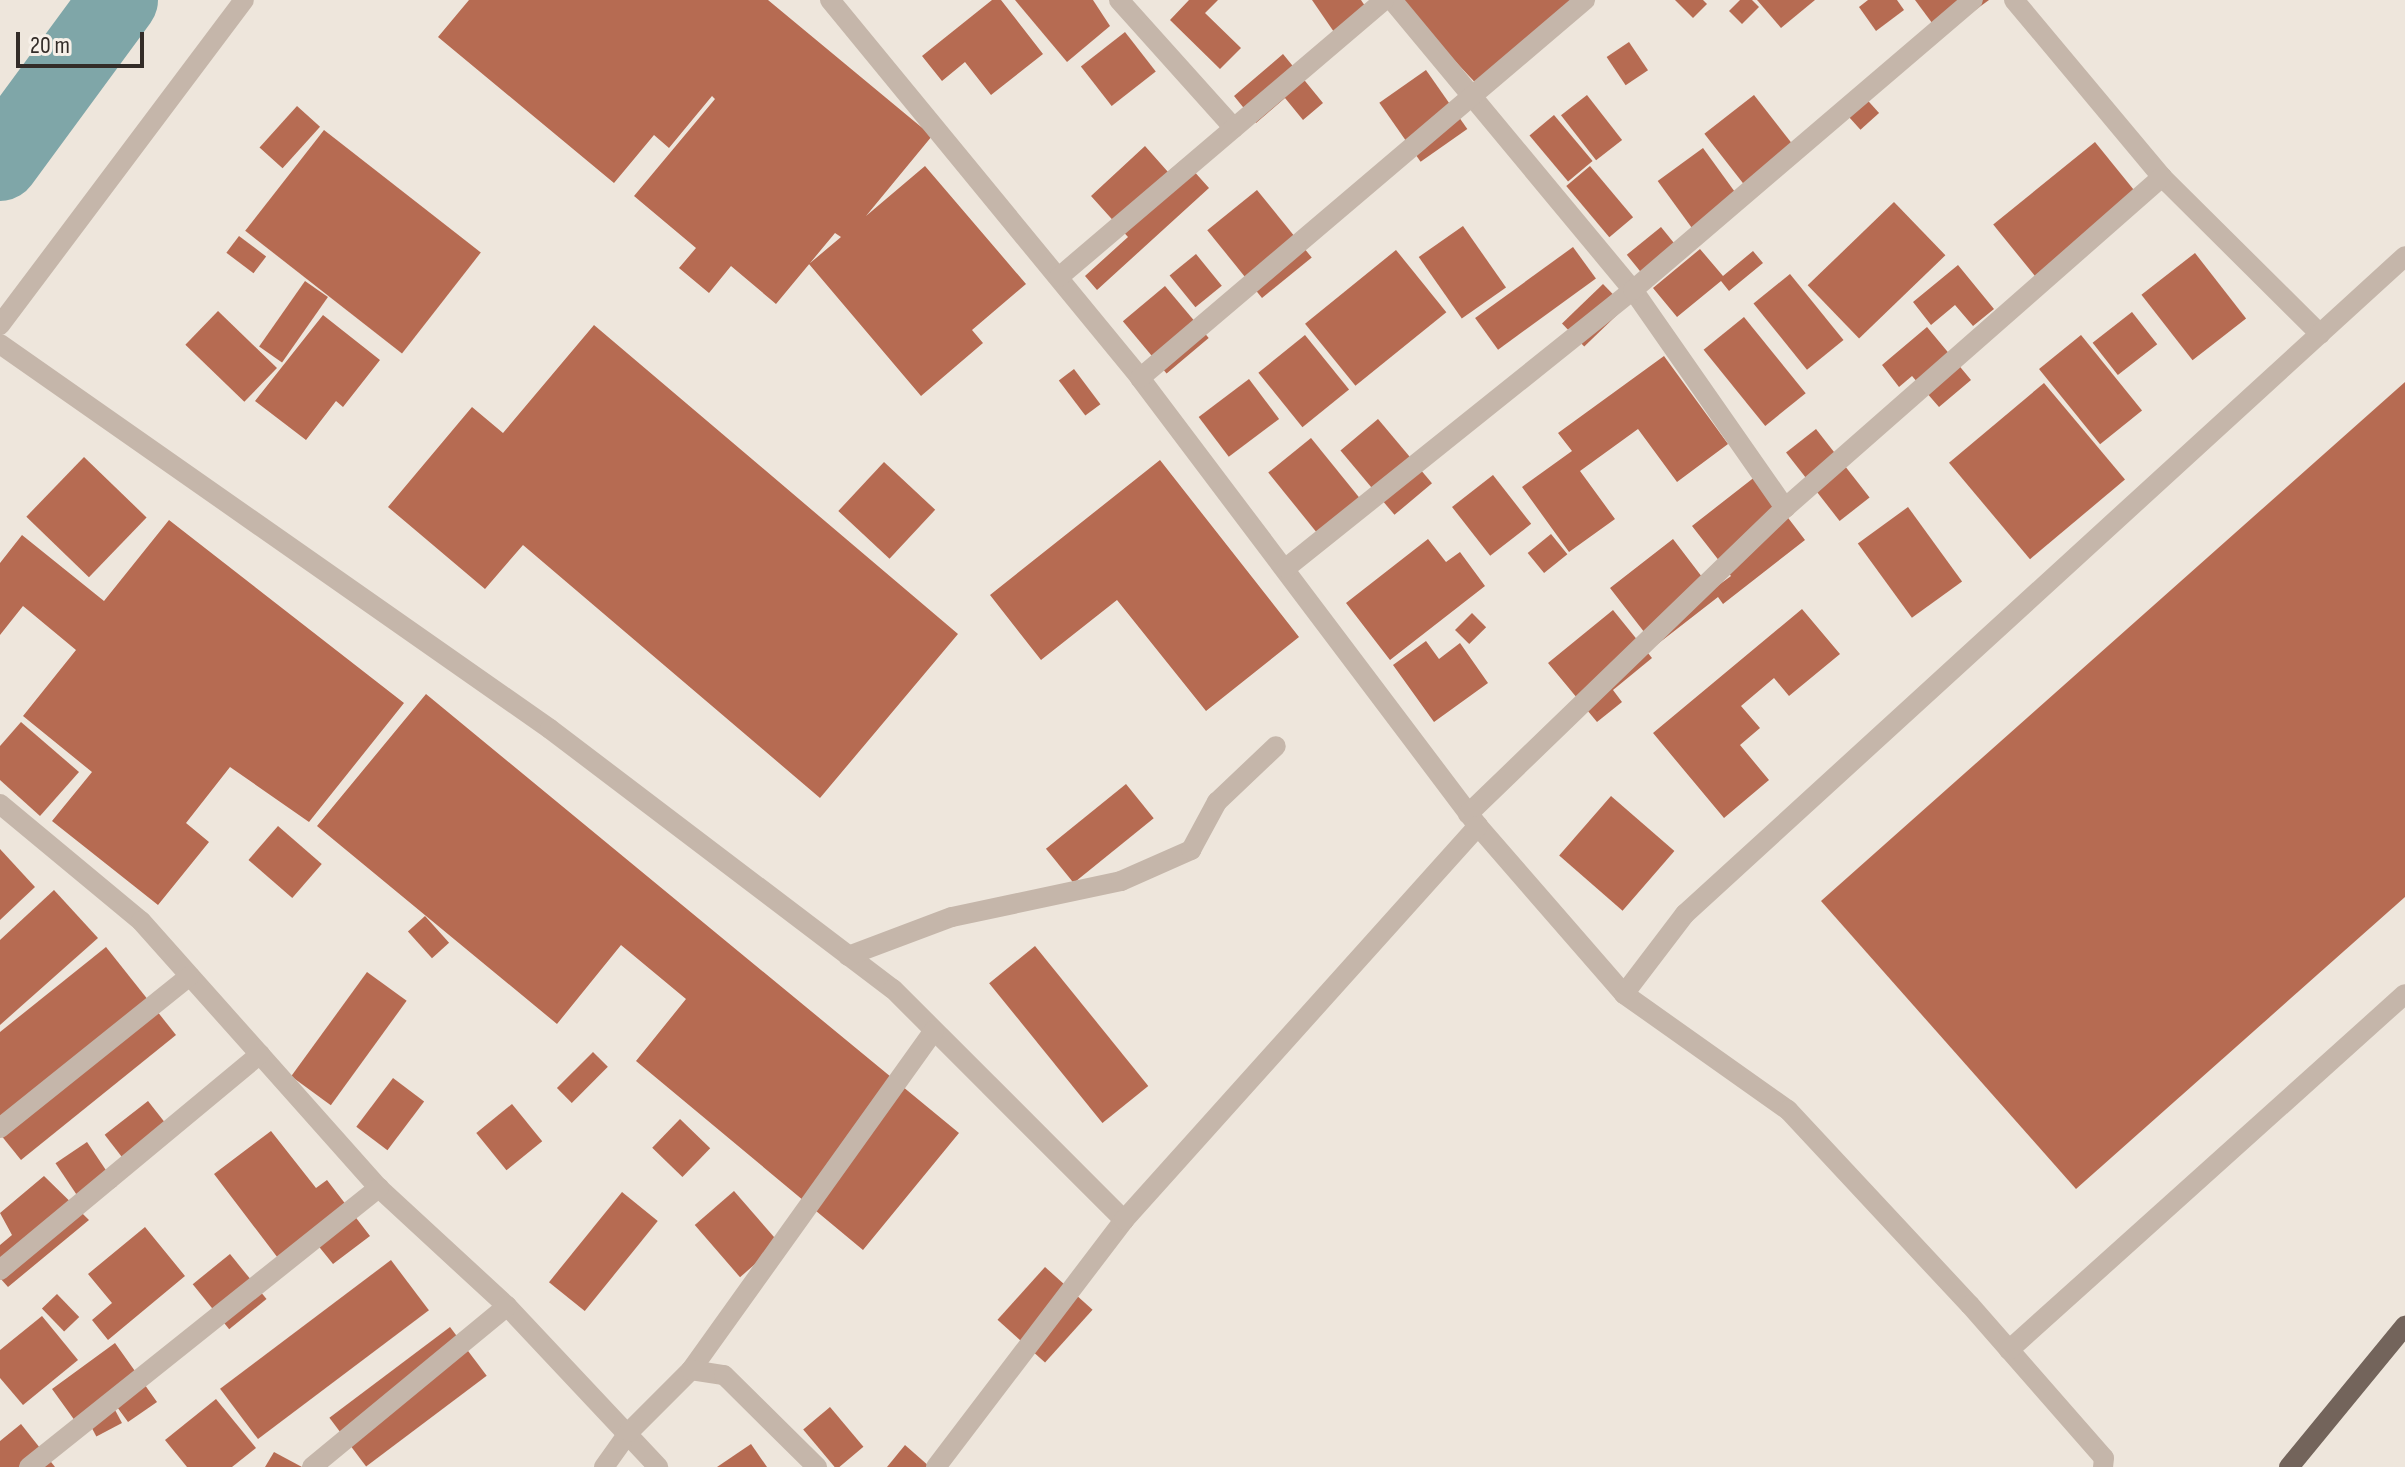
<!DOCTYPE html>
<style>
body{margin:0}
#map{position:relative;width:2405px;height:1467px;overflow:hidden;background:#eee6dc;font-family:"Sofia Sans Condensed",sans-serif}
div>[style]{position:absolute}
.river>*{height:78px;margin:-39px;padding:0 39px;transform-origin:39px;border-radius:39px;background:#7fa6a8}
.building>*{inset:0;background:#b66b52;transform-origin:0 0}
.minor>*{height:20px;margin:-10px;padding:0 10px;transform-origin:10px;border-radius:10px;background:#c5b6aa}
.major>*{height:20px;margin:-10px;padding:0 10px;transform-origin:10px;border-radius:10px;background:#73645b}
span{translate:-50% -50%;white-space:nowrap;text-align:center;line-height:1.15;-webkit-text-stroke:7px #f7f0e8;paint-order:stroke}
.scale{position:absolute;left:16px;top:32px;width:128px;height:36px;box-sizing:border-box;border:4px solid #332c28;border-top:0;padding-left:10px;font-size:24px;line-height:28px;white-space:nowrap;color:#332c28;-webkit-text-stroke:6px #f7f0e8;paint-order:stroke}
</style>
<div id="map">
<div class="river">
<div style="left:0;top:162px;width:201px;rotate:-53.7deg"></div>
</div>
<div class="building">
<div style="clip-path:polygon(469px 0,768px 0,932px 136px,866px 216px,925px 166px,1026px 284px,972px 330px,983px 343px,921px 396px,809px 264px,841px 237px,835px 233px,776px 304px,731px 266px,709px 293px,679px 268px,696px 248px,634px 196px,715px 99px,712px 96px,669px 148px,654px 135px,614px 183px,438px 37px)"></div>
<div style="clip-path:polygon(992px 0,1001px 0,1043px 54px,991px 95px,965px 62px,942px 81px,922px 56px)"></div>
<div style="clip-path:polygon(1015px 0,1093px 0,1110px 26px,1067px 62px)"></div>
<div style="clip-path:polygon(1189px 0,1218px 0,1205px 13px,1241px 48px,1220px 69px,1170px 20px)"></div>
<div style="clip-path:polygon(1312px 0,1361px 0,1367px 9px,1334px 32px)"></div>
<div style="clip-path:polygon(1398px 0,1594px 0,1484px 92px)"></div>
<div style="clip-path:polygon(1675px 0,1703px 0,1707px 4px,1693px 18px)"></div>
<div style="clip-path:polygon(1740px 0,1752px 0,1759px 7px,1742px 24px,1729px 11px)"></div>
<div style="clip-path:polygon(1757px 0,1815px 0,1781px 28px)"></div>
<div style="clip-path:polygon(1868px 0,1897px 0,1904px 10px,1876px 31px,1859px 7px)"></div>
<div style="clip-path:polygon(1915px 0,1989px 0,1941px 35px)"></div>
<div style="left:1125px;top:32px;width:50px;height:56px;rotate:52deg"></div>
<div style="left:1629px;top:42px;width:34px;height:27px;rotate:56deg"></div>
<div style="clip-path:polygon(1283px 54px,1323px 103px,1303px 120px,1285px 98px,1256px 123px,1234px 96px)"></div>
<div style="left:1426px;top:70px;width:72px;height:57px;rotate:55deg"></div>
<div style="left:1861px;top:93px;width:27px;height:25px;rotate:48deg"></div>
<div style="left:1587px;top:95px;width:57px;height:33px;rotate:52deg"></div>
<div style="left:1754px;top:95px;width:74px;height:63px;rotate:52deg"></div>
<div style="left:297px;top:106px;width:31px;height:56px;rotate:42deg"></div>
<div style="left:1554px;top:115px;width:60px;height:32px;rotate:50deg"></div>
<div style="left:324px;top:130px;width:199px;height:128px;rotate:38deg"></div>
<div style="left:2095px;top:142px;width:67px;height:131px;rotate:51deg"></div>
<div style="clip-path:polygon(1145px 146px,1168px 172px,1183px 159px,1209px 188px,1097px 290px,1085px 276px,1128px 237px,1091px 196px)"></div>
<div style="left:1703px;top:148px;width:71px;height:56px;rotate:54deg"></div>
<div style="left:1590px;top:166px;width:67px;height:31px;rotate:50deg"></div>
<div style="left:1257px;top:190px;width:87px;height:64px;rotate:51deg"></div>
<div style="left:1894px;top:202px;width:74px;height:120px;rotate:46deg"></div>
<div style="left:1463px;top:226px;width:75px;height:54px;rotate:55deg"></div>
<div style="left:1661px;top:227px;width:28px;height:44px;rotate:51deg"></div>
<div style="left:239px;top:236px;width:34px;height:21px;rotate:37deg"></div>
<div style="left:1573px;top:247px;width:39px;height:121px;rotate:54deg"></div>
<div style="clip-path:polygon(1700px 249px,1723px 276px,1753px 251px,1763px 263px,1729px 291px,1721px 281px,1677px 317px,1653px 288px)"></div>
<div style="left:1396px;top:250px;width:80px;height:117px;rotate:51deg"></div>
<div style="left:2195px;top:253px;width:83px;height:68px;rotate:52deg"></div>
<div style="left:1196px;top:254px;width:41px;height:34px;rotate:51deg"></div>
<div style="clip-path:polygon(1958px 265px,1994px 309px,1973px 326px,1955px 305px,1931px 325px,1913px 302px)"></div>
<div style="left:1790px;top:274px;width:85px;height:47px;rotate:51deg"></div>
<div style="left:305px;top:281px;width:28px;height:80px;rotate:35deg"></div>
<div style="left:1603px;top:284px;width:32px;height:57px;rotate:46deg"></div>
<div style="left:1165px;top:286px;width:68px;height:55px;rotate:50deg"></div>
<div style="left:218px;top:311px;width:82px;height:47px;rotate:44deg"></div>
<div style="left:2132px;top:312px;width:41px;height:50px;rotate:52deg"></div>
<div style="clip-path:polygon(323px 315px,380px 360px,343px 407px,336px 401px,306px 440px,255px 401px)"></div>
<div style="left:1744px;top:317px;width:98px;height:52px;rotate:51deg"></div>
<div style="clip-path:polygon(594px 325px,958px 634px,820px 798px,523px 545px,485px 589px,388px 507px,472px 407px,503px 433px)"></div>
<div style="clip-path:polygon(1927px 327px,1971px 380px,1939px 407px,1912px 376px,1899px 387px,1882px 365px)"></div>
<div style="left:1305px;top:335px;width:70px;height:60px;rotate:51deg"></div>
<div style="left:2081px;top:335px;width:97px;height:54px;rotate:51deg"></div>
<div style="clip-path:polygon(1664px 356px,1728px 444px,1677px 482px,1638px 429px,1580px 471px,1615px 519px,1569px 552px,1522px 487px,1572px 451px,1558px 433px)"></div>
<div style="left:1074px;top:369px;width:44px;height:19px;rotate:53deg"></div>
<div style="left:1249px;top:379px;width:50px;height:63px;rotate:53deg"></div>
<div style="clip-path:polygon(2405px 382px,2405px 897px,2076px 1189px,1821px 901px)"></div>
<div style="left:2044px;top:383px;width:126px;height:124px;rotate:50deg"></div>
<div style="left:1378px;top:419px;width:84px;height:49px;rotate:50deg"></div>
<div style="left:1816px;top:429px;width:87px;height:38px;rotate:52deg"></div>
<div style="left:1311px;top:438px;width:94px;height:55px;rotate:51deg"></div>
<div style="left:84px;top:457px;width:87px;height:83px;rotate:44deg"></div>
<div style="clip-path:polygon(1160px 460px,1299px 637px,1206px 711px,1117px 600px,1041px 660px,990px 595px)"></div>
<div style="left:884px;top:462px;width:70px;height:67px;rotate:43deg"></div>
<div style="left:1493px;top:475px;width:62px;height:52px;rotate:52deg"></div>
<div style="clip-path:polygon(1756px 476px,1805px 540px,1723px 604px,1718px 597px,1655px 646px,1610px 588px,1673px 539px,1712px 590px,1731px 576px,1692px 526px)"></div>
<div style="left:1908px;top:507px;width:92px;height:62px;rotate:54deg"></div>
<div style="clip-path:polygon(169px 520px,404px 703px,309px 822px,230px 767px,186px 823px,209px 842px,158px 905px,52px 821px,92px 772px,23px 716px,76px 650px,23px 606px,0 635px,0 563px,22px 535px,104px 601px)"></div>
<div style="left:1551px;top:534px;width:26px;height:30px;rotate:51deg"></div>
<div style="clip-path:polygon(1428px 539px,1446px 562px,1460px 552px,1485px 586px,1390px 660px,1346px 603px)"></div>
<div style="clip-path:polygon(1802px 609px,1840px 654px,1789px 696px,1774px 678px,1741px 706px,1760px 728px,1740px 745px,1769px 780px,1724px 818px,1653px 733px)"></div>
<div style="clip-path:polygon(1613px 610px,1652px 658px,1613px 690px,1622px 702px,1597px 722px,1548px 663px)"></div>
<div style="left:1472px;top:613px;width:20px;height:24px;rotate:45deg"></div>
<div style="clip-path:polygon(1426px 641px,1439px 659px,1460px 643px,1488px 683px,1434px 722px,1393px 665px)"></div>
<div style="clip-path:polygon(426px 694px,959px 1133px,863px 1250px,636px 1061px,686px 999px,621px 945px,557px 1024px,317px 826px)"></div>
<div style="clip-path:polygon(21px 722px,79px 772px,40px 816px,0 780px,0 746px)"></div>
<div style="left:1126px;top:784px;width:44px;height:103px;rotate:51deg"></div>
<div style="left:1611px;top:796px;width:84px;height:79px;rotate:41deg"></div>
<div style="left:278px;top:826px;width:58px;height:45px;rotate:41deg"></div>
<div style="clip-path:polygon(0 849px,35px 887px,0 920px)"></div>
<div style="clip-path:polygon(54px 890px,98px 938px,0 1025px,0 940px)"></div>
<div style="left:425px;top:916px;width:36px;height:23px;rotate:48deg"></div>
<div style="left:1035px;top:946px;width:180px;height:59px;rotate:51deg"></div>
<div style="clip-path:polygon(106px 947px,176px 1035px,21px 1160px,0 1134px,0 1032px)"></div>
<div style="left:367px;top:972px;width:49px;height:129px;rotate:36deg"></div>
<div style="left:593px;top:1052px;width:21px;height:51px;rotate:45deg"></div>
<div style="left:393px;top:1078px;width:39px;height:61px;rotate:37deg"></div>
<div style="left:148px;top:1101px;width:29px;height:55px;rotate:52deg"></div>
<div style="left:512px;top:1104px;width:48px;height:46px;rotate:51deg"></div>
<div style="left:680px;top:1119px;width:42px;height:40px;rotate:44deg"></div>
<div style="clip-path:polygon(271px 1131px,316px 1188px,327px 1180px,370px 1236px,333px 1264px,312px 1238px,281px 1262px,214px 1174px)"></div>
<div style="left:87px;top:1142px;width:53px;height:38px;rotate:56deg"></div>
<div style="clip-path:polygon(44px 1176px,89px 1220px,8px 1287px,0 1278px,0 1245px,12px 1235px,0 1213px)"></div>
<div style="left:734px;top:1191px;width:69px;height:52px;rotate:49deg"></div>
<div style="left:622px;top:1192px;width:46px;height:116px;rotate:39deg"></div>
<div style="clip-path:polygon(145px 1227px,185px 1276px,108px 1340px,92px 1320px,112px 1303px,88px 1274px)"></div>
<div style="left:230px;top:1254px;width:58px;height:48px;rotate:51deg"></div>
<div style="left:391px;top:1260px;width:63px;height:214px;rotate:53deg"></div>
<div style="left:1045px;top:1267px;width:64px;height:71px;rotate:42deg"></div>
<div style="left:57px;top:1294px;width:32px;height:21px;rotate:46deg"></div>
<div style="clip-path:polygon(42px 1316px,78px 1360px,23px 1405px,0 1378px,0 1350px)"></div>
<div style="left:450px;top:1327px;width:61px;height:151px;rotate:53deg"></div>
<div style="clip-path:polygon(115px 1343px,157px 1402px,128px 1422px,112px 1400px,78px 1425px,52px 1389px)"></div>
<div style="clip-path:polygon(216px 1399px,256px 1448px,232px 1467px,187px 1467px,165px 1440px)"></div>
<div style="left:830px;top:1407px;width:52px;height:35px;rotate:50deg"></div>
<div style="left:114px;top:1408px;width:17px;height:29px;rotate:62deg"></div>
<div style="clip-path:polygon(21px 1424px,55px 1467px,0 1467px,0 1441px)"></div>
<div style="clip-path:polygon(751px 1444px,767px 1467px,717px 1467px)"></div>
<div style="clip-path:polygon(905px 1445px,930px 1467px,887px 1467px)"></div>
<div style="clip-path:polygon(274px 1452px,302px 1467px,265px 1467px)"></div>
</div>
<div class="minor">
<div style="left:830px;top:0;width:489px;rotate:50.6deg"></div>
<div style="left:1140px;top:378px;width:561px;rotate:52.97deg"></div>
<div style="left:1478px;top:826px;width:223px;rotate:49deg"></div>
<div style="left:1624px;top:994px;width:201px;rotate:35.3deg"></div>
<div style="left:1788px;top:1110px;width:267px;rotate:47deg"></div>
<div style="left:1970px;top:1305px;width:203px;rotate:48.8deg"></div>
<div style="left:2104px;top:1458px;width:9px;rotate:96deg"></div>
<div style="left:1119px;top:0;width:172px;rotate:48.1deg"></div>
<div style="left:1392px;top:0;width:377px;rotate:50.3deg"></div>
<div style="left:1633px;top:290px;width:266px;rotate:55.1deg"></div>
<div style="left:2014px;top:0;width:231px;rotate:50.1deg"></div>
<div style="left:2162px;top:177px;width:223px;rotate:44.8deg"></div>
<div style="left:1059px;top:277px;width:427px;rotate:-40.4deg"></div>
<div style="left:0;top:325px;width:406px;rotate:-53.1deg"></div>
<div style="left:0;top:344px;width:671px;rotate:34.99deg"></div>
<div style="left:550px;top:729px;width:430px;rotate:37.2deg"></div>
<div style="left:893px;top:989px;width:327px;rotate:45deg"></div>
<div style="left:1140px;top:378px;width:584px;rotate:-40.35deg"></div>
<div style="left:1286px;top:568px;width:445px;rotate:-38.7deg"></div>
<div style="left:1633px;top:290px;width:447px;rotate:-40.5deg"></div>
<div style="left:0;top:804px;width:183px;rotate:39.7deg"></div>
<div style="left:141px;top:921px;width:358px;rotate:48.3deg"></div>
<div style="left:379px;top:1188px;width:174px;rotate:42.7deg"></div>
<div style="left:507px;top:1306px;width:221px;rotate:46.8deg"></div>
<div style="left:1468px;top:814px;width:441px;rotate:-44deg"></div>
<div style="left:1785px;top:508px;width:502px;rotate:-41.28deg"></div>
<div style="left:848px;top:956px;width:111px;rotate:-20.6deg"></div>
<div style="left:952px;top:917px;width:173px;rotate:-12deg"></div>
<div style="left:1121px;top:881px;width:77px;rotate:-23.9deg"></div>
<div style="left:1191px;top:850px;width:55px;rotate:-61.6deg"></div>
<div style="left:1217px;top:802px;width:81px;rotate:-43.5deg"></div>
<div style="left:1624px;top:994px;width:101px;rotate:-52.7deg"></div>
<div style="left:1685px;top:914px;width:975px;rotate:-42.42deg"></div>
<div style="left:0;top:1128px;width:243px;rotate:-38.7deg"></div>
<div style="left:0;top:1270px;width:338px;rotate:-39.7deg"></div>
<div style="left:2009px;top:1350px;width:532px;rotate:-41.96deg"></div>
<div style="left:691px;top:1370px;width:417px;rotate:-54.4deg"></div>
<div style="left:29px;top:1467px;width:448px;rotate:-38.6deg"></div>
<div style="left:312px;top:1467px;width:253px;rotate:-39.5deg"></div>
<div style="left:604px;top:1467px;width:43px;rotate:-54.5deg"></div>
<div style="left:629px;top:1432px;width:88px;rotate:-45deg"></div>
<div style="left:691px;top:1370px;width:33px;rotate:9deg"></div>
<div style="left:724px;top:1375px;width:131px;rotate:44.7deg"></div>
<div style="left:936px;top:1467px;width:310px;rotate:-52.7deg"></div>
<div style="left:1124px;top:1220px;width:530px;rotate:-48.06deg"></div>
</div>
<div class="major">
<div style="left:2289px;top:1467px;width:183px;rotate:-50.6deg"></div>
</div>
<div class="scale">20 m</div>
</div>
